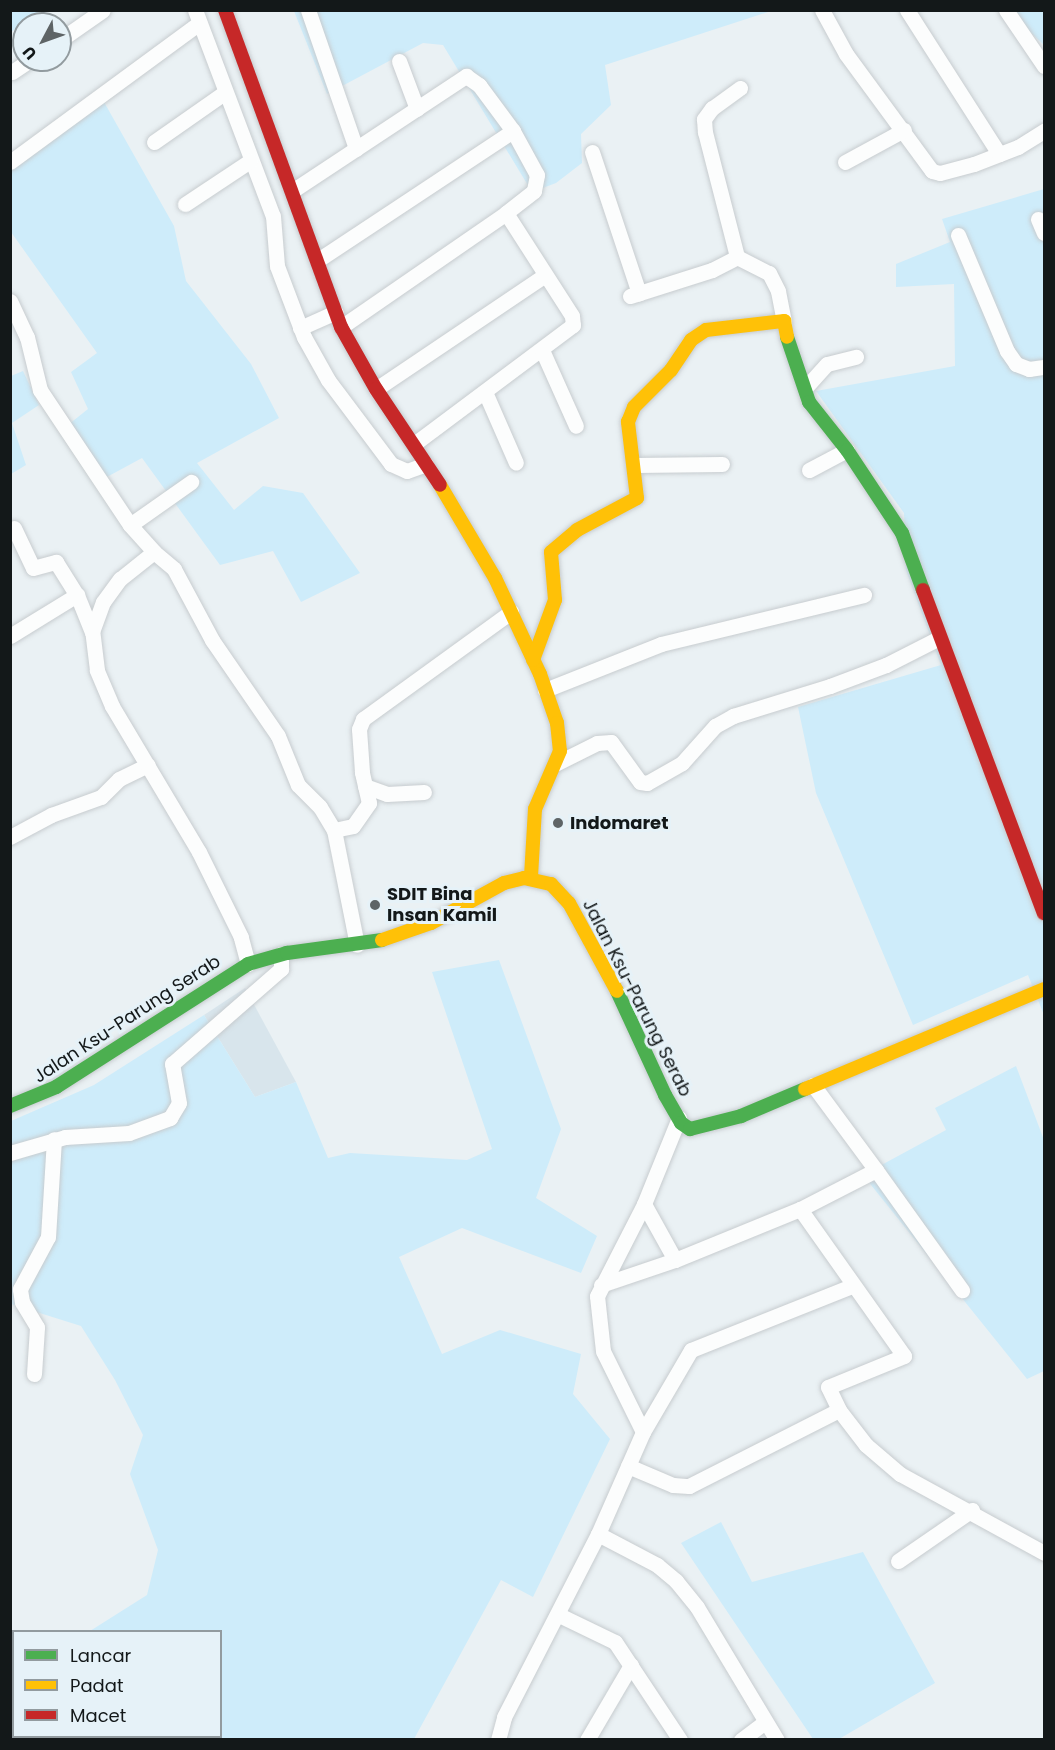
<!DOCTYPE html>
<style>
body{margin:0}
#map{position:relative;width:1055px;height:1750px;overflow:hidden;background:#eaf1f4;font-family:Poppins,sans-serif}
div>[style]{position:absolute}
.built>*{inset:0;background:#d8e5ec}
.green>*{inset:0;background:#ceecfa}
.roads{filter:drop-shadow(0 0 2px #c7cccf) drop-shadow(0 0 2px #c7cccf)}
.street>*{height:15px;margin:-7.5px;padding:0 7.5px;transform-origin:7.5px;border-radius:7.5px;background:#fcfdfd}
.fast>*{height:14px;margin:-7px;padding:0 7px;transform-origin:7px;border-radius:7px;background:#4caf50}
.slow>*{height:14px;margin:-7px;padding:0 7px;transform-origin:7px;border-radius:7px;background:#ffc107}
.jam>*{height:14px;margin:-7px;padding:0 7px;transform-origin:7px;border-radius:7px;background:#c62828}
.dots>*{width:16px;height:16px;translate:-50% -50%;box-sizing:border-box;border:3px solid #e6f2f8;border-radius:50%}
span{translate:-50% -50%;white-space:nowrap;text-align:center;line-height:1.15;-webkit-text-stroke:6px #e6f2f8;paint-order:stroke}
.poi-label{font-size:18px;color:#131819;font-weight:700}
.left{translate:0 -50%;text-align:left}
.street-label{font-size:18px;color:#131819}
.frame{position:absolute;inset:0;border:12px solid #131819;pointer-events:none}
.legend{position:absolute;left:12px;top:1630px;width:210px;height:108px;box-sizing:border-box;background:#e6f2f8;border:2px solid #929b9f;margin:0;padding:8px 10px;list-style:none;font-size:18px;color:#131819}
.legend li{display:flex;align-items:center;gap:12px;height:30px}
.legend b{width:30px;border:2px solid #929b9f}
.north{position:absolute;left:12px;top:12px;width:60px;height:60px;box-sizing:border-box;background:#e6f2f8;border:2px solid #929b9f;border-radius:50%;rotate:229deg;font-size:16px;font-weight:700;line-height:24px;text-align:center;color:#131819}
.north::after{content:'';display:block;margin:auto;width:21px;height:27px;background:#5e6466;clip-path:polygon(50% 0,100% 100%,50% 72%,0 100%)}
</style>
<div id="map">
<div class="built">
<div style="clip-path:polygon(245px 988px,296px 1082px,255px 1097px,204px 1015px)"></div>
</div>
<div class="green">
<div style="clip-path:polygon(11px 10px,40px 10px,40px 11px,11px 32px)"></div>
<div style="clip-path:polygon(294px 11px,771px 11px,605px 65px,611px 105px,581px 134px,582px 163px,556px 183px,532px 192px,443px 45px,423px 43px,327px 94px)"></div>
<div style="clip-path:polygon(1008px 11px,1044px 11px,1044px 45px)"></div>
<div style="clip-path:polygon(104px 102px,174px 226px,186px 281px,251px 364px,279px 418px,197px 463px,234px 510px,263px 486px,303px 493px,360px 573px,301px 602px,273px 551px,220px 565px,142px 458px,105px 478px,68px 425px,88px 409px,71px 372px,97px 353px,11px 232px,10px 171px)"></div>
<div style="clip-path:polygon(1044px 189px,1044px 1015px,1028px 975px,913px 1025px,816px 793px,798px 707px,941px 665px,906px 570px,904px 513px,816px 391px,955px 366px,954px 284px,896px 287px,896px 264px,950px 242px,942px 219px)"></div>
<div style="clip-path:polygon(23px 371px,39px 405px,12px 423px,26px 465px,11px 474px,11px 376px)"></div>
<div style="clip-path:polygon(499px 960px,561px 1129px,536px 1198px,597px 1236px,581px 1273px,462px 1228px,399px 1257px,442px 1354px,500px 1330px,581px 1354px,573px 1394px,610px 1439px,533px 1597px,501px 1580px,414px 1739px,105px 1739px,220px 1736px,220px 1632px,90px 1631px,147px 1595px,158px 1550px,130px 1474px,143px 1435px,115px 1380px,81px 1326px,11px 1304px,11px 1121px,94px 1085px,204px 1015px,255px 1097px,296px 1082px,328px 1158px,350px 1153px,467px 1160px,492px 1149px,432px 972px)"></div>
<div style="clip-path:polygon(1016px 1066px,1044px 1140px,1044px 1371px,1027px 1379px,863px 1175px,946px 1130px,935px 1108px)"></div>
<div style="clip-path:polygon(721px 1522px,752px 1582px,863px 1552px,935px 1683px,839px 1739px,813px 1739px,681px 1543px)"></div>
</div>
<div class="roads">
<div class="street">
<div style="left:195px;top:10px;width:220px;rotate:69.3deg"></div>
<div style="left:273px;top:216px;width:50px;rotate:85.4deg"></div>
<div style="left:277px;top:266px;width:76px;rotate:69.2deg"></div>
<div style="left:304px;top:337px;width:49px;rotate:60.8deg"></div>
<div style="left:328px;top:380px;width:105px;rotate:53.1deg"></div>
<div style="left:391px;top:464px;width:17px;rotate:24deg"></div>
<div style="left:407px;top:471px;width:20px;rotate:-20deg"></div>
<div style="left:308px;top:10px;width:147px;rotate:70.9deg"></div>
<div style="left:822px;top:10px;width:50px;rotate:61.4deg"></div>
<div style="left:846px;top:54px;width:145px;rotate:53.7deg"></div>
<div style="left:932px;top:171px;width:8px;rotate:14deg"></div>
<div style="left:940px;top:173px;width:35px;rotate:-15deg"></div>
<div style="left:974px;top:164px;width:47px;rotate:-21.1deg"></div>
<div style="left:1018px;top:147px;width:31px;rotate:-32deg"></div>
<div style="left:907px;top:10px;width:171px;rotate:57.4deg"></div>
<div style="left:1006px;top:10px;width:68px;rotate:55.8deg"></div>
<div style="left:60px;top:40px;width:52px;rotate:-34.9deg"></div>
<div style="left:399px;top:61px;width:51px;rotate:69.4deg"></div>
<div style="left:12px;top:72px;width:22px;rotate:-34deg"></div>
<div style="left:740px;top:88px;width:34px;rotate:144deg"></div>
<div style="left:712px;top:108px;width:14px;rotate:126deg"></div>
<div style="left:704px;top:119px;width:13px;rotate:86deg"></div>
<div style="left:705px;top:132px;width:129px;rotate:75.6deg"></div>
<div style="left:737px;top:257px;width:36px;rotate:27deg"></div>
<div style="left:769px;top:273px;width:20px;rotate:63deg"></div>
<div style="left:778px;top:291px;width:31px;rotate:79deg"></div>
<div style="left:154px;top:142px;width:85px;rotate:-35deg"></div>
<div style="left:592px;top:152px;width:149px;rotate:71.6deg"></div>
<div style="left:10px;top:162px;width:235px;rotate:-36.3deg"></div>
<div style="left:845px;top:162px;width:67px;rotate:-28.5deg"></div>
<div style="left:292px;top:191px;width:209px;rotate:-33.5deg"></div>
<div style="left:466px;top:76px;width:16px;rotate:35deg"></div>
<div style="left:479px;top:85px;width:57px;rotate:53.5deg"></div>
<div style="left:513px;top:131px;width:50px;rotate:61.4deg"></div>
<div style="left:537px;top:175px;width:16px;rotate:101deg"></div>
<div style="left:534px;top:191px;width:36px;rotate:142deg"></div>
<div style="left:506px;top:213px;width:122px;rotate:57.3deg"></div>
<div style="left:572px;top:316px;width:9px;rotate:84deg"></div>
<div style="left:573px;top:325px;width:199px;rotate:143.2deg"></div>
<div style="left:185px;top:204px;width:78px;rotate:-33.5deg"></div>
<div style="left:1038px;top:219px;width:15px;rotate:67deg"></div>
<div style="left:958px;top:235px;width:126px;rotate:67.1deg"></div>
<div style="left:1007px;top:351px;width:16px;rotate:55deg"></div>
<div style="left:1016px;top:364px;width:14px;rotate:21deg"></div>
<div style="left:1029px;top:369px;width:15px;rotate:-8deg"></div>
<div style="left:318px;top:260px;width:234px;rotate:-33.5deg"></div>
<div style="left:630px;top:296px;width:86px;rotate:-17.6deg"></div>
<div style="left:712px;top:270px;width:28px;rotate:-27deg"></div>
<div style="left:10px;top:301px;width:40px;rotate:65deg"></div>
<div style="left:27px;top:337px;width:55px;rotate:76.2deg"></div>
<div style="left:40px;top:390px;width:162px;rotate:56.3deg"></div>
<div style="left:130px;top:525px;width:36px;rotate:48deg"></div>
<div style="left:341px;top:327px;width:201px;rotate:-34.6deg"></div>
<div style="left:300px;top:328px;width:39px;rotate:-24deg"></div>
<div style="left:542px;top:350px;width:83px;rotate:65.9deg"></div>
<div style="left:806px;top:387px;width:31px;rotate:-48deg"></div>
<div style="left:827px;top:364px;width:30px;rotate:-14deg"></div>
<div style="left:376px;top:389px;width:204px;rotate:-34deg"></div>
<div style="left:485px;top:392px;width:77px;rotate:66.4deg"></div>
<div style="left:635px;top:465px;width:87px;rotate:-0.7deg"></div>
<div style="left:809px;top:470px;width:43px;rotate:-27.8deg"></div>
<div style="left:130px;top:525px;width:75px;rotate:-35.2deg"></div>
<div style="left:14px;top:528px;width:44px;rotate:64.6deg"></div>
<div style="left:33px;top:568px;width:24px;rotate:-15deg"></div>
<div style="left:56px;top:562px;width:39px;rotate:58deg"></div>
<div style="left:10px;top:636px;width:79px;rotate:-31.5deg"></div>
<div style="left:77px;top:595px;width:40px;rotate:68deg"></div>
<div style="left:545px;top:690px;width:125px;rotate:-21.6deg"></div>
<div style="left:661px;top:644px;width:209px;rotate:-13.6deg"></div>
<div style="left:555px;top:764px;width:47px;rotate:-26.6deg"></div>
<div style="left:597px;top:743px;width:14px;rotate:-4deg"></div>
<div style="left:611px;top:742px;width:49px;rotate:54.1deg"></div>
<div style="left:640px;top:782px;width:7px;rotate:8deg"></div>
<div style="left:647px;top:783px;width:40px;rotate:-29.7deg"></div>
<div style="left:682px;top:763px;width:50px;rotate:-48.3deg"></div>
<div style="left:715px;top:726px;width:21px;rotate:-29deg"></div>
<div style="left:733px;top:716px;width:102px;rotate:-17.2deg"></div>
<div style="left:830px;top:686px;width:60px;rotate:-20.6deg"></div>
<div style="left:886px;top:665px;width:59px;rotate:-27deg"></div>
<div style="left:365px;top:786px;width:23px;rotate:20deg"></div>
<div style="left:387px;top:794px;width:37px;rotate:-3deg"></div>
<div style="left:334px;top:830px;width:19px;rotate:-12deg"></div>
<div style="left:353px;top:826px;width:28px;rotate:-55deg"></div>
<div style="left:369px;top:803px;width:32px;rotate:-103deg"></div>
<div style="left:362px;top:772px;width:43px;rotate:-94deg"></div>
<div style="left:359px;top:729px;width:11px;rotate:-68deg"></div>
<div style="left:363px;top:719px;width:183px;rotate:-35.9deg"></div>
<div style="left:10px;top:837px;width:47px;rotate:-28.2deg"></div>
<div style="left:51px;top:815px;width:53px;rotate:-19.8deg"></div>
<div style="left:101px;top:797px;width:25px;rotate:-45deg"></div>
<div style="left:119px;top:779px;width:32px;rotate:-26deg"></div>
<div style="left:248px;top:964px;width:28px;rotate:-105deg"></div>
<div style="left:241px;top:937px;width:95px;rotate:-116.3deg"></div>
<div style="left:199px;top:852px;width:170px;rotate:-120.8deg"></div>
<div style="left:112px;top:706px;width:39px;rotate:-113deg"></div>
<div style="left:97px;top:670px;width:38px;rotate:-97deg"></div>
<div style="left:92px;top:632px;width:32px;rotate:-70deg"></div>
<div style="left:103px;top:602px;width:29px;rotate:-54deg"></div>
<div style="left:120px;top:579px;width:43px;rotate:-38.5deg"></div>
<div style="left:154px;top:552px;width:26px;rotate:40deg"></div>
<div style="left:174px;top:569px;width:81px;rotate:61.8deg"></div>
<div style="left:212px;top:640px;width:116px;rotate:55.5deg"></div>
<div style="left:278px;top:736px;width:53px;rotate:67.8deg"></div>
<div style="left:298px;top:785px;width:31px;rotate:45deg"></div>
<div style="left:320px;top:807px;width:27px;rotate:59deg"></div>
<div style="left:334px;top:830px;width:117px;rotate:78.7deg"></div>
<div style="left:813px;top:1085px;width:106px;rotate:53.5deg"></div>
<div style="left:876px;top:1170px;width:85px;rotate:152.8deg"></div>
<div style="left:800px;top:1209px;width:180px;rotate:54.7deg"></div>
<div style="left:904px;top:1356px;width:82px;rotate:157.8deg"></div>
<div style="left:828px;top:1387px;width:25px;rotate:64deg"></div>
<div style="left:10px;top:1153px;width:57px;rotate:-16.2deg"></div>
<div style="left:65px;top:1137px;width:64px;rotate:-3.6deg"></div>
<div style="left:129px;top:1133px;width:44px;rotate:-20.1deg"></div>
<div style="left:170px;top:1118px;width:17px;rotate:-59deg"></div>
<div style="left:179px;top:1103px;width:40px;rotate:-100deg"></div>
<div style="left:172px;top:1064px;width:145px;rotate:-41.1deg"></div>
<div style="left:281px;top:969px;width:15px;rotate:-90deg"></div>
<div style="left:876px;top:1170px;width:148px;rotate:54.4deg"></div>
<div style="left:644px;top:1204px;width:64px;rotate:61deg"></div>
<div style="left:601px;top:1285px;width:78px;rotate:-18.7deg"></div>
<div style="left:675px;top:1260px;width:135px;rotate:-22.2deg"></div>
<div style="left:34px;top:1374px;width:47px;rotate:-86.3deg"></div>
<div style="left:37px;top:1327px;width:29px;rotate:-121deg"></div>
<div style="left:22px;top:1302px;width:13px;rotate:-99deg"></div>
<div style="left:20px;top:1289px;width:59px;rotate:-61.7deg"></div>
<div style="left:48px;top:1237px;width:98px;rotate:-86.5deg"></div>
<div style="left:643px;top:1432px;width:95px;rotate:-59.7deg"></div>
<div style="left:691px;top:1350px;width:173px;rotate:-21.7deg"></div>
<div style="left:628px;top:1466px;width:49px;rotate:22.9deg"></div>
<div style="left:673px;top:1485px;width:16px;rotate:4deg"></div>
<div style="left:689px;top:1486px;width:168px;rotate:-26.9deg"></div>
<div style="left:839px;top:1410px;width:44px;rotate:52.4deg"></div>
<div style="left:866px;top:1445px;width:45px;rotate:40.5deg"></div>
<div style="left:900px;top:1474px;width:164px;rotate:28.7deg"></div>
<div style="left:598px;top:1534px;width:67px;rotate:27.7deg"></div>
<div style="left:657px;top:1565px;width:25px;rotate:40deg"></div>
<div style="left:676px;top:1581px;width:33px;rotate:51deg"></div>
<div style="left:697px;top:1607px;width:155px;rotate:59deg"></div>
<div style="left:898px;top:1561px;width:90px;rotate:-34.6deg"></div>
<div style="left:559px;top:1615px;width:62px;rotate:25.7deg"></div>
<div style="left:615px;top:1642px;width:118px;rotate:56.4deg"></div>
<div style="left:498px;top:1740px;width:24px;rotate:-75deg"></div>
<div style="left:504px;top:1717px;width:206px;rotate:-62.8deg"></div>
<div style="left:598px;top:1534px;width:111px;rotate:-66.2deg"></div>
<div style="left:643px;top:1432px;width:90px;rotate:-116.3deg"></div>
<div style="left:603px;top:1351px;width:55px;rotate:-96.2deg"></div>
<div style="left:597px;top:1296px;width:103px;rotate:-62.9deg"></div>
<div style="left:644px;top:1204px;width:93px;rotate:-67.9deg"></div>
<div style="left:587px;top:1740px;width:87px;rotate:-59.6deg"></div>
<div style="left:741px;top:1740px;width:30px;rotate:-37deg"></div>
</div>
<div class="fast">
<div style="left:787px;top:337px;width:69px;rotate:71.3deg"></div>
<div style="left:809px;top:402px;width:61px;rotate:51.6deg"></div>
<div style="left:847px;top:450px;width:100px;rotate:56.5deg"></div>
<div style="left:902px;top:533px;width:61px;rotate:69.8deg"></div>
<div style="left:617px;top:991px;width:115px;rotate:65.2deg"></div>
<div style="left:665px;top:1095px;width:32px;rotate:60deg"></div>
<div style="left:681px;top:1123px;width:11px;rotate:34deg"></div>
<div style="left:690px;top:1129px;width:53px;rotate:-14.3deg"></div>
<div style="left:741px;top:1116px;width:69px;rotate:-22.9deg"></div>
<div style="left:10px;top:1106px;width:50px;rotate:-22.4deg"></div>
<div style="left:56px;top:1087px;width:228px;rotate:-32.6deg"></div>
<div style="left:248px;top:964px;width:41px;rotate:-15.8deg"></div>
<div style="left:287px;top:953px;width:96px;rotate:-7.8deg"></div>
</div>
<div class="slow">
<div style="left:440px;top:485px;width:108px;rotate:59.4deg"></div>
<div style="left:495px;top:578px;width:106px;rotate:64.9deg"></div>
<div style="left:540px;top:674px;width:52px;rotate:70.9deg"></div>
<div style="left:557px;top:723px;width:28px;rotate:84deg"></div>
<div style="left:560px;top:751px;width:63px;rotate:113.3deg"></div>
<div style="left:535px;top:809px;width:68px;rotate:93.4deg"></div>
<div style="left:533px;top:660px;width:64px;rotate:-69.9deg"></div>
<div style="left:555px;top:600px;width:48px;rotate:-94.8deg"></div>
<div style="left:551px;top:552px;width:34px;rotate:-40deg"></div>
<div style="left:577px;top:530px;width:68px;rotate:-28.1deg"></div>
<div style="left:637px;top:498px;width:77px;rotate:-96.8deg"></div>
<div style="left:628px;top:422px;width:16px;rotate:-68deg"></div>
<div style="left:634px;top:407px;width:52px;rotate:-45deg"></div>
<div style="left:671px;top:370px;width:36px;rotate:-56deg"></div>
<div style="left:691px;top:340px;width:18px;rotate:-34deg"></div>
<div style="left:706px;top:330px;width:79px;rotate:-6.6deg"></div>
<div style="left:784px;top:321px;width:16px;rotate:79deg"></div>
<div style="left:382px;top:940px;width:52px;rotate:-19.1deg"></div>
<div style="left:431px;top:923px;width:83px;rotate:-28.7deg"></div>
<div style="left:504px;top:883px;width:21px;rotate:-14deg"></div>
<div style="left:524px;top:878px;width:28px;rotate:13deg"></div>
<div style="left:551px;top:884px;width:26px;rotate:47deg"></div>
<div style="left:569px;top:903px;width:100px;rotate:61.4deg"></div>
<div style="left:805px;top:1089px;width:259px;rotate:-22.7deg"></div>
</div>
<div class="jam">
<div style="left:225px;top:10px;width:338px;rotate:69.9deg"></div>
<div style="left:341px;top:327px;width:71px;rotate:60.6deg"></div>
<div style="left:376px;top:389px;width:115px;rotate:56.3deg"></div>
<div style="left:923px;top:590px;width:345px;rotate:69.5deg"></div>
</div>
</div>
<div class="dots">
<div style="left:558px;top:823px;background:#5e6466"></div>
<div style="left:375px;top:905px;background:#5e6466"></div>
</div>
<div class="poi-label">
<span class="left" style="left:570px;top:823px">Indomaret</span>
<span class="left" style="left:387px;top:905px">SDIT Bina<br>Insan Kamil</span>
</div>
<div class="street-label">
<span style="left:637px;top:998px;rotate:63deg">Jalan Ksu-Parung Serab</span>
<span style="left:127px;top:1019px;rotate:-33deg">Jalan Ksu-Parung Serab</span>
</div>
<div class="frame"></div>
<ul class="legend">
<li><b style="height:8px;background:#4caf50"></b>Lancar</li>
<li><b style="height:8px;background:#ffc107"></b>Padat</li>
<li><b style="height:8px;background:#c62828"></b>Macet</li>
</ul>
<div class="north">U</div>
</div>
